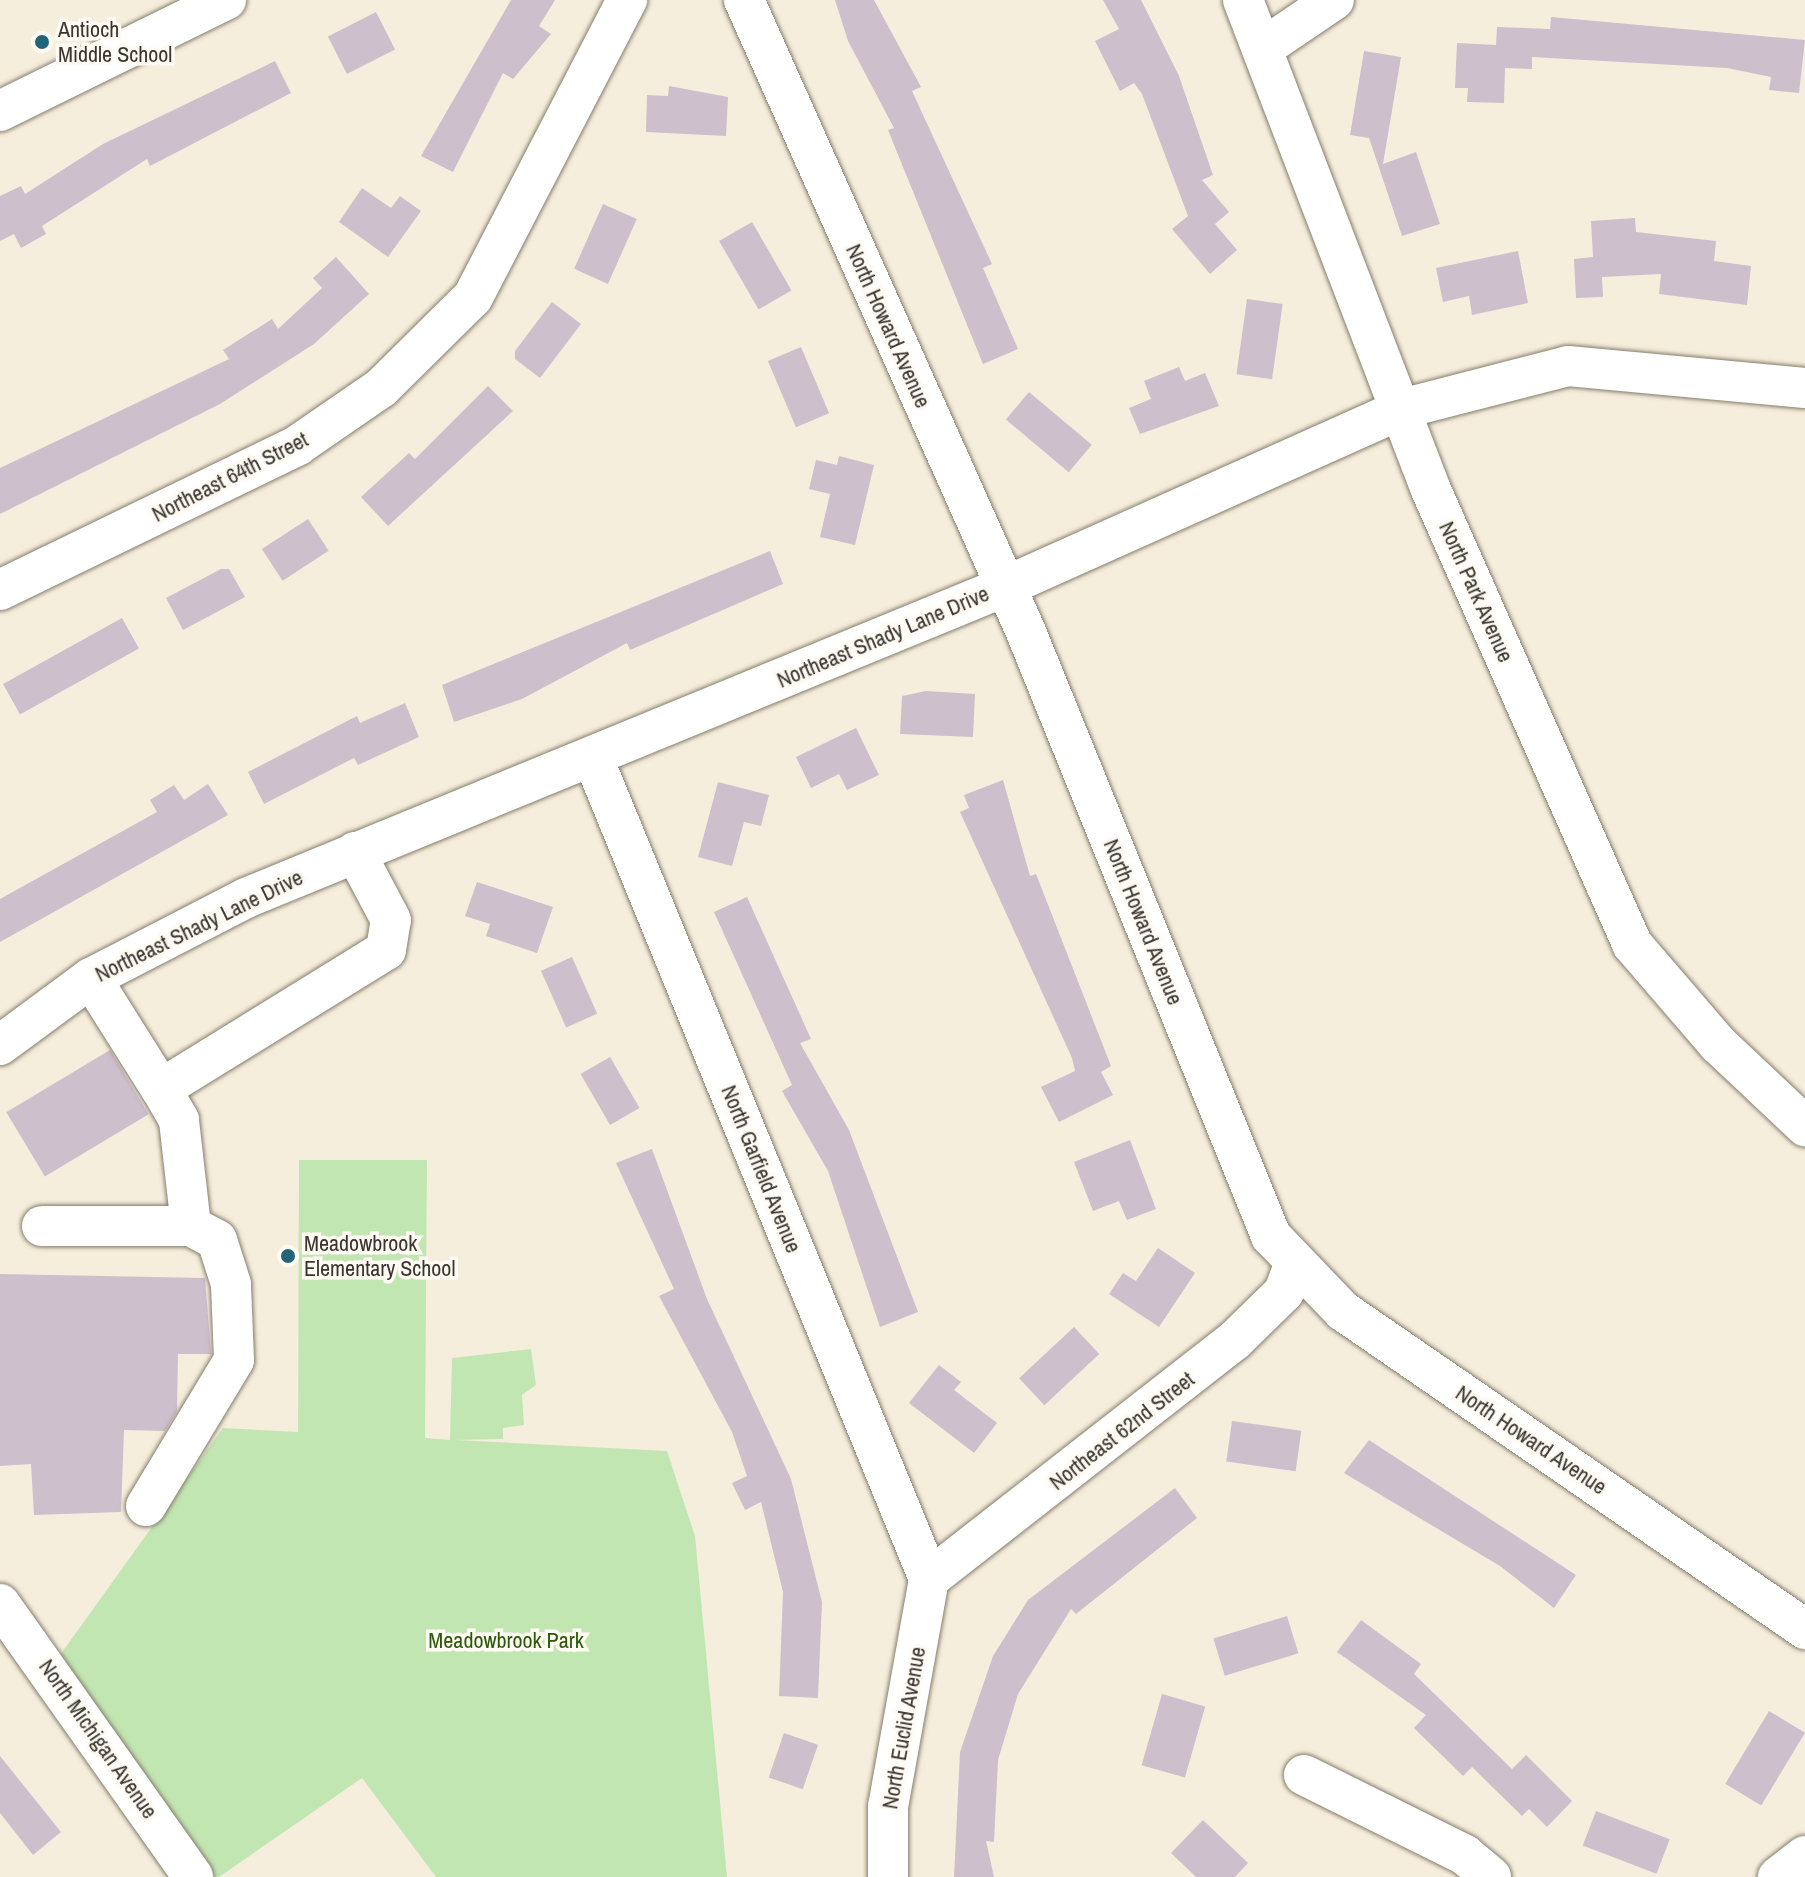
<!DOCTYPE html>
<style>
body{margin:0}
#map{position:relative;width:1805px;height:1877px;overflow:hidden;background:#f6eedc;font-family:"Archivo Narrow",sans-serif}
div>[style]{position:absolute}
.green>*{inset:0;background:#c2e6b2}
.building>*{inset:0;background:#cebfcd;transform-origin:0 0}
.roads{filter:drop-shadow(0 0 2px #857d6d) drop-shadow(0 0 2px #857d6d)}
.minor>*{height:40px;margin:-20px;padding:0 20px;transform-origin:20px;border-radius:20px;background:#fff}
.dots>*{width:22px;height:22px;translate:-50% -50%;box-sizing:border-box;border:4px solid #fffbf4;border-radius:50%}
span{translate:-50% -50%;white-space:nowrap;text-align:center;line-height:1.15;-webkit-text-stroke:7px #fffbf4;paint-order:stroke}
.poi-label{font-size:22px;color:#38352e}
.left{translate:0 -50%;text-align:left}
.street-label{font-size:22px;color:#38352e}
.park-label{font-size:22px;color:#2a5908}
</style>
<div id="map">
<div class="green">
<div style="clip-path:polygon(299px 1160px,427px 1160px,425px 1438px,450px 1440px,452px 1358px,531px 1349px,536px 1385px,522px 1395px,524px 1425px,503px 1428px,503px 1439px,455px 1440px,667px 1451px,695px 1536px,727px 1877px,436px 1877px,362px 1778px,219px 1877px,180px 1877px,50px 1669px,223px 1428px,298px 1432px)"></div>
</div>
<div class="building">
<div style="clip-path:polygon(511px 0,555px 0,539px 26px,551px 34px,513px 79px,503px 73px,453px 172px,421px 156px)"></div>
<div style="clip-path:polygon(835px 0,874px 0,921px 87px,912px 91px,992px 264px,983px 268px,1018px 349px,983px 364px,888px 130px,894px 128px,848px 41px)"></div>
<div style="clip-path:polygon(1103px 0,1141px 0,1179px 76px,1213px 175px,1202px 180px,1229px 212px,1215px 224px,1237px 250px,1210px 274px,1172px 229px,1188px 216px,1142px 94px,1134px 83px,1120px 91px,1095px 41px,1119px 29px)"></div>
<div style="left:376px;top:12px;width:42px;height:54px;rotate:63deg"></div>
<div style="clip-path:polygon(1551px 17px,1805px 40px,1799px 93px,1769px 90px,1771px 77px,1727px 68px,1532px 57px,1532px 69px,1505px 68px,1504px 103px,1467px 102px,1468px 88px,1455px 88px,1457px 43px,1496px 45px,1497px 27px,1550px 29px)"></div>
<div style="clip-path:polygon(1364px 51px,1401px 57px,1383px 164px,1416px 152px,1440px 224px,1402px 236px,1369px 138px,1350px 135px)"></div>
<div style="clip-path:polygon(275px 61px,291px 93px,150px 166px,147px 159px,42px 226px,46px 234px,21px 248px,14px 234px,0 241px,0 196px,21px 186px,25px 194px,103px 144px)"></div>
<div style="clip-path:polygon(669px 86px,728px 97px,726px 136px,646px 132px,647px 95px,668px 96px)"></div>
<div style="clip-path:polygon(362px 188px,391px 208px,400px 196px,421px 211px,388px 257px,339px 222px)"></div>
<div style="left:603px;top:204px;width:37px;height:71px;rotate:24deg"></div>
<div style="clip-path:polygon(1635px 218px,1636px 232px,1716px 241px,1714px 261px,1751px 266px,1747px 305px,1659px 294px,1661px 274px,1602px 277px,1603px 297px,1576px 298px,1574px 259px,1593px 257px,1591px 221px)"></div>
<div style="left:752px;top:222px;width:79px;height:38px;rotate:60deg"></div>
<div style="clip-path:polygon(1518px 251px,1528px 303px,1472px 315px,1469px 296px,1443px 302px,1436px 268px)"></div>
<div style="clip-path:polygon(336px 257px,369px 294px,314px 344px,220px 404px,0 514px,0 468px,229px 359px,223px 350px,272px 319px,278px 329px,322px 288px,313px 278px)"></div>
<div style="left:1247px;top:299px;width:36px;height:76px;rotate:8deg"></div>
<div style="clip-path:polygon(552px 302px,581px 324px,540px 378px,515px 359px,515px 351px)"></div>
<div style="left:801px;top:347px;width:72px;height:36px;rotate:67deg"></div>
<div style="clip-path:polygon(1179px 367px,1185px 381px,1205px 373px,1219px 406px,1140px 434px,1129px 408px,1151px 399px,1144px 381px)"></div>
<div style="clip-path:polygon(488px 386px,513px 411px,388px 526px,361px 497px,409px 453px,415px 459px)"></div>
<div style="left:1029px;top:392px;width:82px;height:36px;rotate:40deg"></div>
<div style="clip-path:polygon(839px 456px,874px 465px,855px 545px,820px 537px,830px 494px,809px 489px,816px 460px,837px 465px)"></div>
<div style="left:308px;top:519px;width:38px;height:55px;rotate:57deg"></div>
<div style="clip-path:polygon(770px 551px,783px 584px,630px 650px,627px 643px,522px 699px,454px 722px,442px 685px)"></div>
<div style="clip-path:polygon(221px 569px,229px 569px,245px 597px,183px 630px,166px 598px)"></div>
<div style="left:122px;top:618px;width:35px;height:136px;rotate:61deg"></div>
<div style="clip-path:polygon(926px 691px,975px 694px,973px 737px,900px 734px,902px 696px)"></div>
<div style="clip-path:polygon(405px 703px,419px 737px,358px 765px,354px 758px,264px 804px,248px 772px,357px 716px,360px 723px)"></div>
<div style="clip-path:polygon(856px 728px,879px 775px,847px 790px,839px 774px,811px 788px,796px 757px)"></div>
<div style="clip-path:polygon(1003px 780px,1030px 876px,1036px 874px,1111px 1066px,1101px 1072px,1113px 1095px,1059px 1122px,1041px 1087px,1075px 1071px,1072px 1058px,960px 812px,969px 808px,964px 795px)"></div>
<div style="clip-path:polygon(718px 782px,769px 795px,761px 826px,744px 822px,732px 866px,698px 857px)"></div>
<div style="clip-path:polygon(208px 784px,228px 815px,0 942px,0 899px,157px 812px,150px 800px,174px 785px,184px 800px)"></div>
<div style="clip-path:polygon(477px 882px,553px 907px,537px 953px,486px 936px,490px 924px,465px 916px)"></div>
<div style="clip-path:polygon(747px 897px,811px 1039px,800px 1043px,849px 1130px,918px 1312px,880px 1327px,828px 1171px,782px 1091px,792px 1085px,714px 912px)"></div>
<div style="left:572px;top:957px;width:62px;height:34px;rotate:66deg"></div>
<div style="left:110px;top:1050px;width:75px;height:121px;rotate:59deg"></div>
<div style="left:610px;top:1057px;width:59px;height:34px;rotate:60deg"></div>
<div style="clip-path:polygon(1130px 1140px,1156px 1209px,1127px 1220px,1119px 1201px,1093px 1211px,1074px 1162px)"></div>
<div style="clip-path:polygon(652px 1149px,707px 1299px,791px 1479px,822px 1602px,818px 1698px,779px 1696px,783px 1592px,761px 1502px,745px 1510px,732px 1483px,747px 1476px,732px 1432px,659px 1296px,674px 1289px,616px 1163px)"></div>
<div style="clip-path:polygon(1158px 1248px,1195px 1273px,1159px 1327px,1109px 1294px,1123px 1273px,1136px 1281px)"></div>
<div style="clip-path:polygon(0 1274px,205px 1278px,211px 1354px,178px 1354px,177px 1411px,165px 1431px,124px 1430px,121px 1512px,34px 1515px,31px 1464px,0 1466px)"></div>
<div style="left:1074px;top:1327px;width:37px;height:75px;rotate:47deg"></div>
<div style="clip-path:polygon(939px 1365px,961px 1382px,954px 1390px,997px 1423px,974px 1453px,909px 1403px)"></div>
<div style="left:1232px;top:1421px;width:70px;height:41px;rotate:8deg"></div>
<div style="clip-path:polygon(1369px 1440px,1576px 1575px,1554px 1608px,1500px 1566px,1344px 1473px)"></div>
<div style="clip-path:polygon(1175px 1488px,1197px 1518px,1076px 1614px,1071px 1609px,1018px 1694px,998px 1760px,994px 1842px,986px 1841px,994px 1877px,954px 1877px,960px 1752px,993px 1656px,1028px 1600px)"></div>
<div style="left:1287px;top:1616px;width:39px;height:77px;rotate:73deg"></div>
<div style="clip-path:polygon(1361px 1620px,1421px 1664px,1414px 1674px,1512px 1769px,1526px 1755px,1572px 1801px,1547px 1827px,1529px 1809px,1522px 1816px,1472px 1767px,1463px 1776px,1414px 1728px,1426px 1715px,1337px 1652px)"></div>
<div style="left:1162px;top:1694px;width:45px;height:74px;rotate:16deg"></div>
<div style="left:1769px;top:1711px;width:42px;height:85px;rotate:31deg"></div>
<div style="left:784px;top:1733px;width:36px;height:47px;rotate:19deg"></div>
<div style="clip-path:polygon(0 1756px,61px 1832px,33px 1855px,0 1813px)"></div>
<div style="left:1596px;top:1811px;width:79px;height:37px;rotate:21deg"></div>
<div style="clip-path:polygon(1203px 1820px,1248px 1863px,1235px 1877px,1196px 1877px,1171px 1853px)"></div>
</div>
<div class="roads">
<div class="minor">
<div style="left:744px;top:0;width:692px;rotate:65.95deg"></div>
<div style="left:1026px;top:632px;width:652px;rotate:67.92deg"></div>
<div style="left:1271px;top:1236px;width:104px;rotate:46.2deg"></div>
<div style="left:1343px;top:1311px;width:561px;rotate:34.54deg"></div>
<div style="left:1243px;top:0;width:525px;rotate:69.01deg"></div>
<div style="left:1431px;top:490px;width:497px;rotate:66.1deg"></div>
<div style="left:1632px;top:944px;width:132px;rotate:49.3deg"></div>
<div style="left:1718px;top:1044px;width:120px;rotate:43.3deg"></div>
<div style="left:1266px;top:46px;width:82px;rotate:-34.1deg"></div>
<div style="left:0;top:111px;width:252px;rotate:-26.2deg"></div>
<div style="left:0;top:590px;width:331px;rotate:-25.9deg"></div>
<div style="left:298px;top:445px;width:101px;rotate:-34.5deg"></div>
<div style="left:381px;top:388px;width:129px;rotate:-44.7deg"></div>
<div style="left:473px;top:297px;width:335px;rotate:-62.6deg"></div>
<div style="left:593px;top:758px;width:887px;rotate:67.74deg"></div>
<div style="left:929px;top:1579px;width:231px;rotate:100.2deg"></div>
<div style="left:888px;top:1806px;width:71px;rotate:90deg"></div>
<div style="left:91px;top:978px;width:131px;rotate:57.8deg"></div>
<div style="left:161px;top:1089px;width:264px;rotate:-31.7deg"></div>
<div style="left:386px;top:950px;width:30px;rotate:-81deg"></div>
<div style="left:391px;top:920px;width:77px;rotate:-117.9deg"></div>
<div style="left:0;top:1045px;width:113px;rotate:-36.4deg"></div>
<div style="left:91px;top:978px;width:174px;rotate:-27.3deg"></div>
<div style="left:246px;top:898px;width:819px;rotate:-22.31deg"></div>
<div style="left:1004px;top:587px;width:435px;rotate:-24.1deg"></div>
<div style="left:1401px;top:409px;width:172px;rotate:-14.4deg"></div>
<div style="left:1568px;top:366px;width:238px;rotate:5.3deg"></div>
<div style="left:42px;top:1226px;width:149px"></div>
<div style="left:191px;top:1226px;width:107px;rotate:-96.5deg"></div>
<div style="left:179px;top:1120px;width:36px;rotate:-120deg"></div>
<div style="left:146px;top:1506px;width:170px;rotate:-58.9deg"></div>
<div style="left:234px;top:1360px;width:76px;rotate:-92.3deg"></div>
<div style="left:231px;top:1284px;width:46px;rotate:-107.7deg"></div>
<div style="left:217px;top:1240px;width:30px;rotate:-152deg"></div>
<div style="left:929px;top:1579px;width:387px;rotate:-38deg"></div>
<div style="left:1234px;top:1341px;width:70px;rotate:-44.4deg"></div>
<div style="left:1284px;top:1292px;width:29px;rotate:-70deg"></div>
<div style="left:0;top:1604px;width:334px;rotate:54.7deg"></div>
<div style="left:1304px;top:1775px;width:180px;rotate:26.4deg"></div>
<div style="left:1465px;top:1855px;width:34px;rotate:40deg"></div>
<div style="left:1778px;top:1877px;width:34px;rotate:-38deg"></div>
</div>
</div>
<div class="dots">
<div style="left:42px;top:42px;background:#236578"></div>
<div style="left:288px;top:1256px;background:#236578"></div>
</div>
<div class="poi-label">
<span class="left" style="left:58px;top:42px">Antioch<br>Middle School</span>
<span class="left" style="left:304px;top:1256px">Meadowbrook<br>Elementary School</span>
</div>
<div class="street-label">
<span style="left:888px;top:326px;rotate:66deg">North Howard Avenue</span>
<span style="left:230px;top:477px;rotate:-27deg">Northeast 64th Street</span>
<span style="left:1476px;top:592px;rotate:66deg">North Park Avenue</span>
<span style="left:883px;top:637px;rotate:-23deg">Northeast Shady Lane Drive</span>
<span style="left:1143px;top:922px;rotate:68deg">North Howard Avenue</span>
<span style="left:199px;top:926px;rotate:-26deg">Northeast Shady Lane Drive</span>
<span style="left:761px;top:1169px;rotate:68deg">North Garfield Avenue</span>
<span style="left:1122px;top:1431px;rotate:-38deg">Northeast 62nd Street</span>
<span style="left:1531px;top:1440px;rotate:34deg">North Howard Avenue</span>
<span style="left:904px;top:1728px;rotate:-80deg">North Euclid Avenue</span>
<span style="left:98px;top:1739px;rotate:55deg">North Michigan Avenue</span>
</div>
<div class="park-label">
<span style="left:506px;top:1641px">Meadowbrook Park</span>
</div>
</div>
